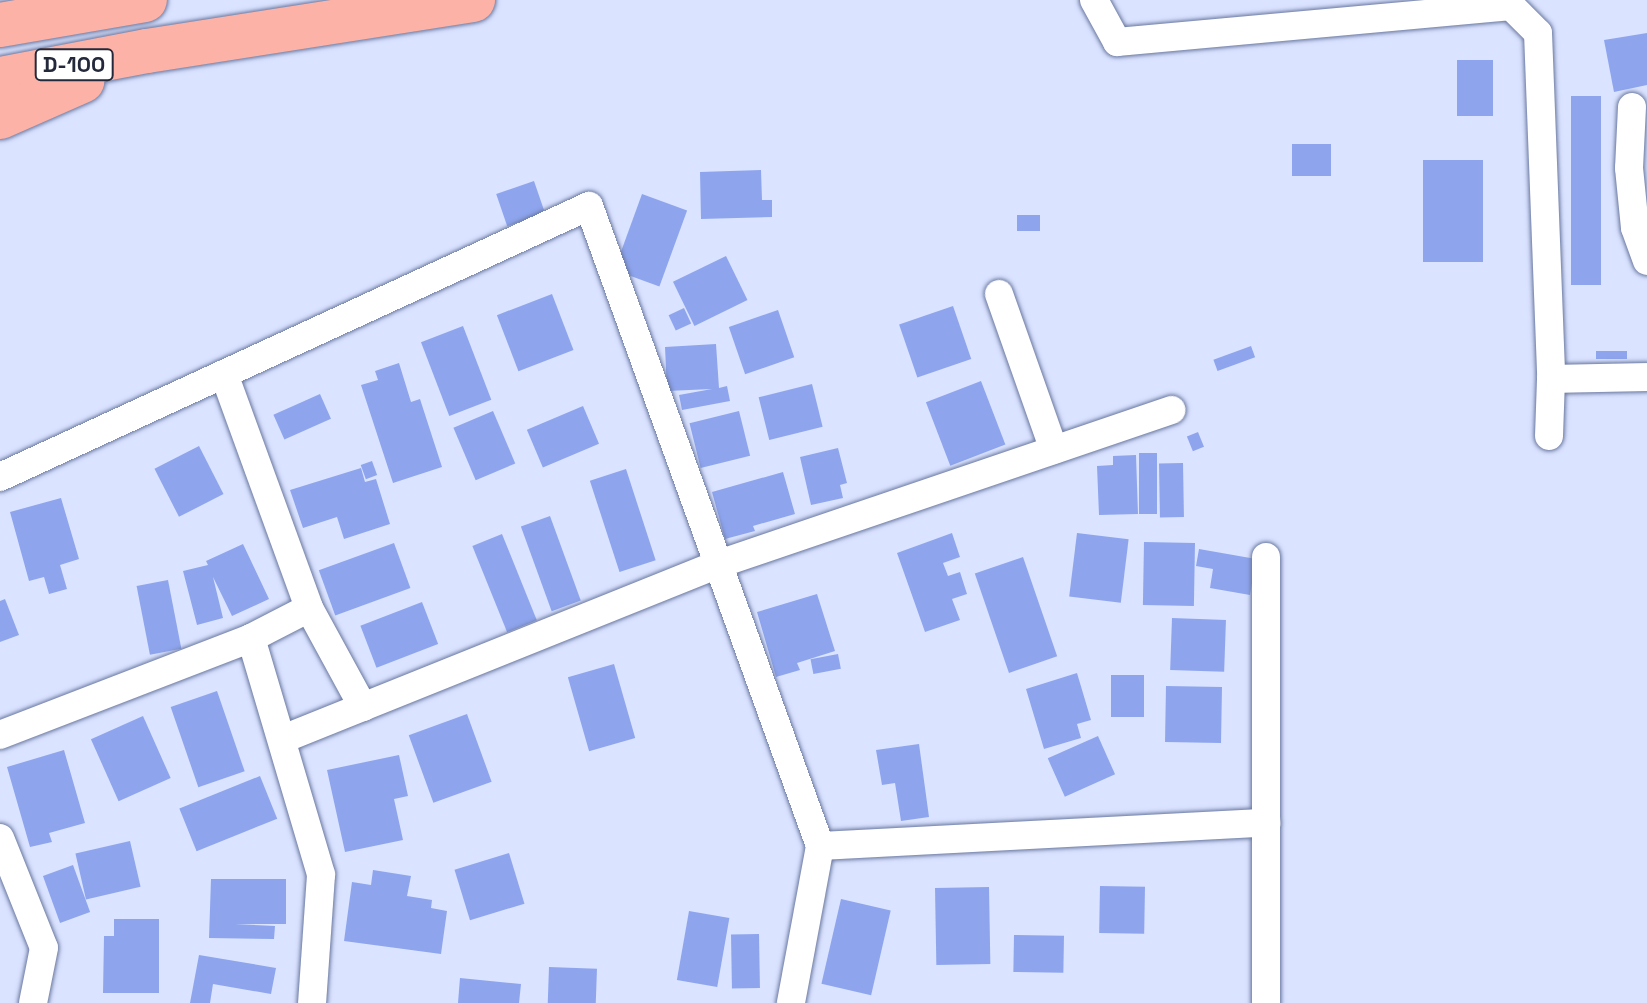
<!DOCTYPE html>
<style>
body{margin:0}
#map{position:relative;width:1647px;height:1003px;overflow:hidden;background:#dae3ff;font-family:"Space Grotesk",sans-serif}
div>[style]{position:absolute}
.building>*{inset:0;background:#8ea5ee;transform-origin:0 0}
.roads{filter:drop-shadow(0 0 2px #6977a0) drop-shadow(0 0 2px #6977a0)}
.street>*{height:28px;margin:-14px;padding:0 14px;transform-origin:14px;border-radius:14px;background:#fff}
.highway>*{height:44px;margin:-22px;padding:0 22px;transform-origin:22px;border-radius:22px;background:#fcb2a6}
span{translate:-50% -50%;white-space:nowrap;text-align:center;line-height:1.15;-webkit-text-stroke:8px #fff;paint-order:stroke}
.shield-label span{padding:2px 6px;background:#fff;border:2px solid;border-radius:6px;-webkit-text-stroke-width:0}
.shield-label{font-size:22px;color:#23293a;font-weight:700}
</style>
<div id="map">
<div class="building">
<div style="clip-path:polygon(1647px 33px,1647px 85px,1614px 92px,1604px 40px)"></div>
<div style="left:1457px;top:60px;width:36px;height:56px"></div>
<div style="left:1571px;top:96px;width:30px;height:189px"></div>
<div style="left:1292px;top:144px;width:39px;height:32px"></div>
<div style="left:1423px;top:160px;width:60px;height:102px"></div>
<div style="clip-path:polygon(761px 170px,762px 200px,772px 200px,772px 217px,701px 219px,700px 172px)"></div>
<div style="left:534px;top:181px;width:34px;height:40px;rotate:71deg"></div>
<div style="left:642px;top:194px;width:48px;height:81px;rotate:20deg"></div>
<div style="left:1017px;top:215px;width:23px;height:16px"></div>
<div style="left:726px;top:256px;width:49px;height:59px;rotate:64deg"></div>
<div style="left:552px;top:294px;width:60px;height:59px;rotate:69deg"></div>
<div style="left:953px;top:306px;width:56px;height:57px;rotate:71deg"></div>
<div style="left:684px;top:308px;width:17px;height:17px;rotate:65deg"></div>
<div style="left:778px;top:310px;width:50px;height:52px;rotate:71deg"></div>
<div style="left:463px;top:326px;width:79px;height:45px;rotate:69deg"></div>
<div style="clip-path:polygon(716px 344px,719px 388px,727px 386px,730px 401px,682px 410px,679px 395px,712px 389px,667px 391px,665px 347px)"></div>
<div style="left:1251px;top:346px;width:12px;height:40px;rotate:70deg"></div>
<div style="left:1627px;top:351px;width:8px;height:31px;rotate:90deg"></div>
<div style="clip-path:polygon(399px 363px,411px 402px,420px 399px,442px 467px,393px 483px,361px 385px,378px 380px,375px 371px)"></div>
<div style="left:981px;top:381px;width:68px;height:59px;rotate:69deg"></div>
<div style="left:812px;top:384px;width:44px;height:55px;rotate:76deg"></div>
<div style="left:320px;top:394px;width:27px;height:51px;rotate:66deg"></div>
<div style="left:583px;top:406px;width:41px;height:61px;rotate:67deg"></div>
<div style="left:493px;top:411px;width:57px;height:43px;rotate:67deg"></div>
<div style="left:739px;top:411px;width:46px;height:51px;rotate:76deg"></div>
<div style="left:1198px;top:432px;width:16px;height:12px;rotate:68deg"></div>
<div style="left:199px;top:446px;width:54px;height:50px;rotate:63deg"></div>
<div style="clip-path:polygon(838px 448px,847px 483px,840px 485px,843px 498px,811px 505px,800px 457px)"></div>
<div style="left:1139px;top:453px;width:18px;height:61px"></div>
<div style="clip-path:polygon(1136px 455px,1138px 514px,1099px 515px,1097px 466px,1113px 465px,1113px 456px)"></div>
<div style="left:372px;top:461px;width:15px;height:12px;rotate:70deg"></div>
<div style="left:1183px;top:463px;width:54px;height:24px;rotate:89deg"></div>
<div style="clip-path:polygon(361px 468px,365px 482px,376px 479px,390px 524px,344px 539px,337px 517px,303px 528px,290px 490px)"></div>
<div style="left:626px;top:469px;width:96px;height:38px;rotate:72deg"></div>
<div style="clip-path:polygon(783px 472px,795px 514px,753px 526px,755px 531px,725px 539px,712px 492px)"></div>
<div style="clip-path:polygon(61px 498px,79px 559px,60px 565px,67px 589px,49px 594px,44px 577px,29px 581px,10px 512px)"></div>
<div style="left:550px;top:516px;width:90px;height:31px;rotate:70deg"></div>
<div style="clip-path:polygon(952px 533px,960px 557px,943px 563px,948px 576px,960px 572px,967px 594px,952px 599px,960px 620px,925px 632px,897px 553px)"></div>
<div style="left:1077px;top:533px;width:52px;height:64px;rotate:7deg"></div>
<div style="left:502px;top:534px;width:93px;height:32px;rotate:68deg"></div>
<div style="left:1144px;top:542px;width:51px;height:63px;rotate:1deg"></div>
<div style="left:394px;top:543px;width:48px;height:80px;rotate:70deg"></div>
<div style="clip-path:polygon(243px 544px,269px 599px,232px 616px,213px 577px,223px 618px,197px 625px,183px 571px,208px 565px,206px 561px)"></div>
<div style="clip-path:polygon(1199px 549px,1256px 559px,1250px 595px,1210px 588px,1213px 569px,1196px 566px)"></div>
<div style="left:1023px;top:557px;width:105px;height:51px;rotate:71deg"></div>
<div style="left:168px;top:580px;width:70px;height:32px;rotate:79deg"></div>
<div style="clip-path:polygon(817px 594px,835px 651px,797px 663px,800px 670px,776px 677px,757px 612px)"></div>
<div style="clip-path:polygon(5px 599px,19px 635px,0 642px,0 601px)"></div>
<div style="left:422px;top:602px;width:45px;height:66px;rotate:69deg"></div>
<div style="left:1172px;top:618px;width:54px;height:52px;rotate:2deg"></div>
<div style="left:838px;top:654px;width:15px;height:28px;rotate:79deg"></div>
<div style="left:614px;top:664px;width:77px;height:48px;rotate:74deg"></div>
<div style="clip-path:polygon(1077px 673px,1091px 720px,1077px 724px,1081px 738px,1044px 749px,1026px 689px)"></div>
<div style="left:1111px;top:675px;width:33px;height:42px"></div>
<div style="left:1166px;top:686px;width:56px;height:56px;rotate:1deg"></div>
<div style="left:217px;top:691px;width:85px;height:49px;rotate:71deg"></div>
<div style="left:467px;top:714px;width:72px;height:62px;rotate:70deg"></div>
<div style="left:143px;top:716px;width:68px;height:57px;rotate:66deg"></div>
<div style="left:1098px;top:736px;width:42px;height:55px;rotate:66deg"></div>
<div style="clip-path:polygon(919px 744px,929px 817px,901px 821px,895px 783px,882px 785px,876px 750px)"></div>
<div style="clip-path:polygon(64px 750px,85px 823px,49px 833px,52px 842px,30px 847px,7px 767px)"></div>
<div style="clip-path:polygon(399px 755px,408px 796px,394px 799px,403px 840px,345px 852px,327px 770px)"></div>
<div style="left:260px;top:776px;width:46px;height:87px;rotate:68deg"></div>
<div style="left:130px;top:841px;width:47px;height:56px;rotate:77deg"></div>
<div style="left:509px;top:853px;width:53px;height:57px;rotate:73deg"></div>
<div style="left:73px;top:865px;width:50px;height:32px;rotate:70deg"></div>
<div style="clip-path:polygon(373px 870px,411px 876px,407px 896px,432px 900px,431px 908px,447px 911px,441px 954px,344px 941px,352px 882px,371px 885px)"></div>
<div style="clip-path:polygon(211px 879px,286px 879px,286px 924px,235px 924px,275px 926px,274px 939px,209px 938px)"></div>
<div style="left:1100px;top:886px;width:45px;height:47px;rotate:1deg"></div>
<div style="left:989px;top:887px;width:77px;height:54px;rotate:89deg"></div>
<div style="left:841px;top:899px;width:51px;height:87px;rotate:13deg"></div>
<div style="left:689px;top:911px;width:41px;height:70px;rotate:10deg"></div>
<div style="clip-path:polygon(114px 919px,159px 919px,159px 993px,103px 993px,104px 936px,114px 936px)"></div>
<div style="left:759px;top:934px;width:54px;height:28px;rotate:89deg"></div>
<div style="left:1014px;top:935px;width:50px;height:37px;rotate:1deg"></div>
<div style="clip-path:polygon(199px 955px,276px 968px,271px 994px,213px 984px,210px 1003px,190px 1003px)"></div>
<div style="left:549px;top:967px;width:48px;height:36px;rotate:2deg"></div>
<div style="clip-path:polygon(460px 978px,521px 984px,519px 1003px,458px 1003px)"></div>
</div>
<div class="roads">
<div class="street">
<div style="left:1094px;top:0;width:48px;rotate:61.3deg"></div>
<div style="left:1117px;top:42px;width:396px;rotate:-5.2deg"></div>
<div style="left:1511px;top:6px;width:38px;rotate:45deg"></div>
<div style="left:1538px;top:33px;width:346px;rotate:87.8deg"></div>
<div style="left:1551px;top:379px;width:57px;rotate:92deg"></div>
<div style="left:1632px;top:107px;width:61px;rotate:92.8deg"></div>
<div style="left:1629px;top:168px;width:60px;rotate:84.3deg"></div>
<div style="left:1635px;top:228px;width:35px;rotate:70deg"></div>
<div style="left:999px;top:294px;width:165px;rotate:70.6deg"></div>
<div style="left:224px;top:374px;width:249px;rotate:70deg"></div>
<div style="left:309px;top:608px;width:113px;rotate:61.4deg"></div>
<div style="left:1551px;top:379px;width:96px;rotate:-1.2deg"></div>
<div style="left:0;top:477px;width:648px;rotate:-24.71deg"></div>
<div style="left:589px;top:206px;width:680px;rotate:70.15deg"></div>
<div style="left:820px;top:846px;width:160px;rotate:100.5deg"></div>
<div style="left:1266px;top:557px;width:446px;rotate:90deg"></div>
<div style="left:251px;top:638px;width:247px;rotate:73.5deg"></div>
<div style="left:321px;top:875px;width:128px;rotate:94deg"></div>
<div style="left:0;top:735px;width:269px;rotate:-21.1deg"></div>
<div style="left:251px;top:638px;width:65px;rotate:-27.3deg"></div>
<div style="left:283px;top:739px;width:470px;rotate:-21.9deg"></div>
<div style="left:719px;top:564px;width:478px;rotate:-18.8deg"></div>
<div style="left:0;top:838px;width:118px;rotate:68.2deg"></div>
<div style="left:44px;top:948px;width:56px;rotate:101.3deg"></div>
<div style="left:820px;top:846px;width:447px;rotate:-3deg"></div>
</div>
<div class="highway">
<div style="left:0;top:25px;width:147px;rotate:-9.8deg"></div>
<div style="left:0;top:79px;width:150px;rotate:-10.8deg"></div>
<div style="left:147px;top:51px;width:330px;rotate:-8.9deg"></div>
<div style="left:0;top:117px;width:90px;rotate:-23.7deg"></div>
</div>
</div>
<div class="shield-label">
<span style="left:74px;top:65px">D-100</span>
</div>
</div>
